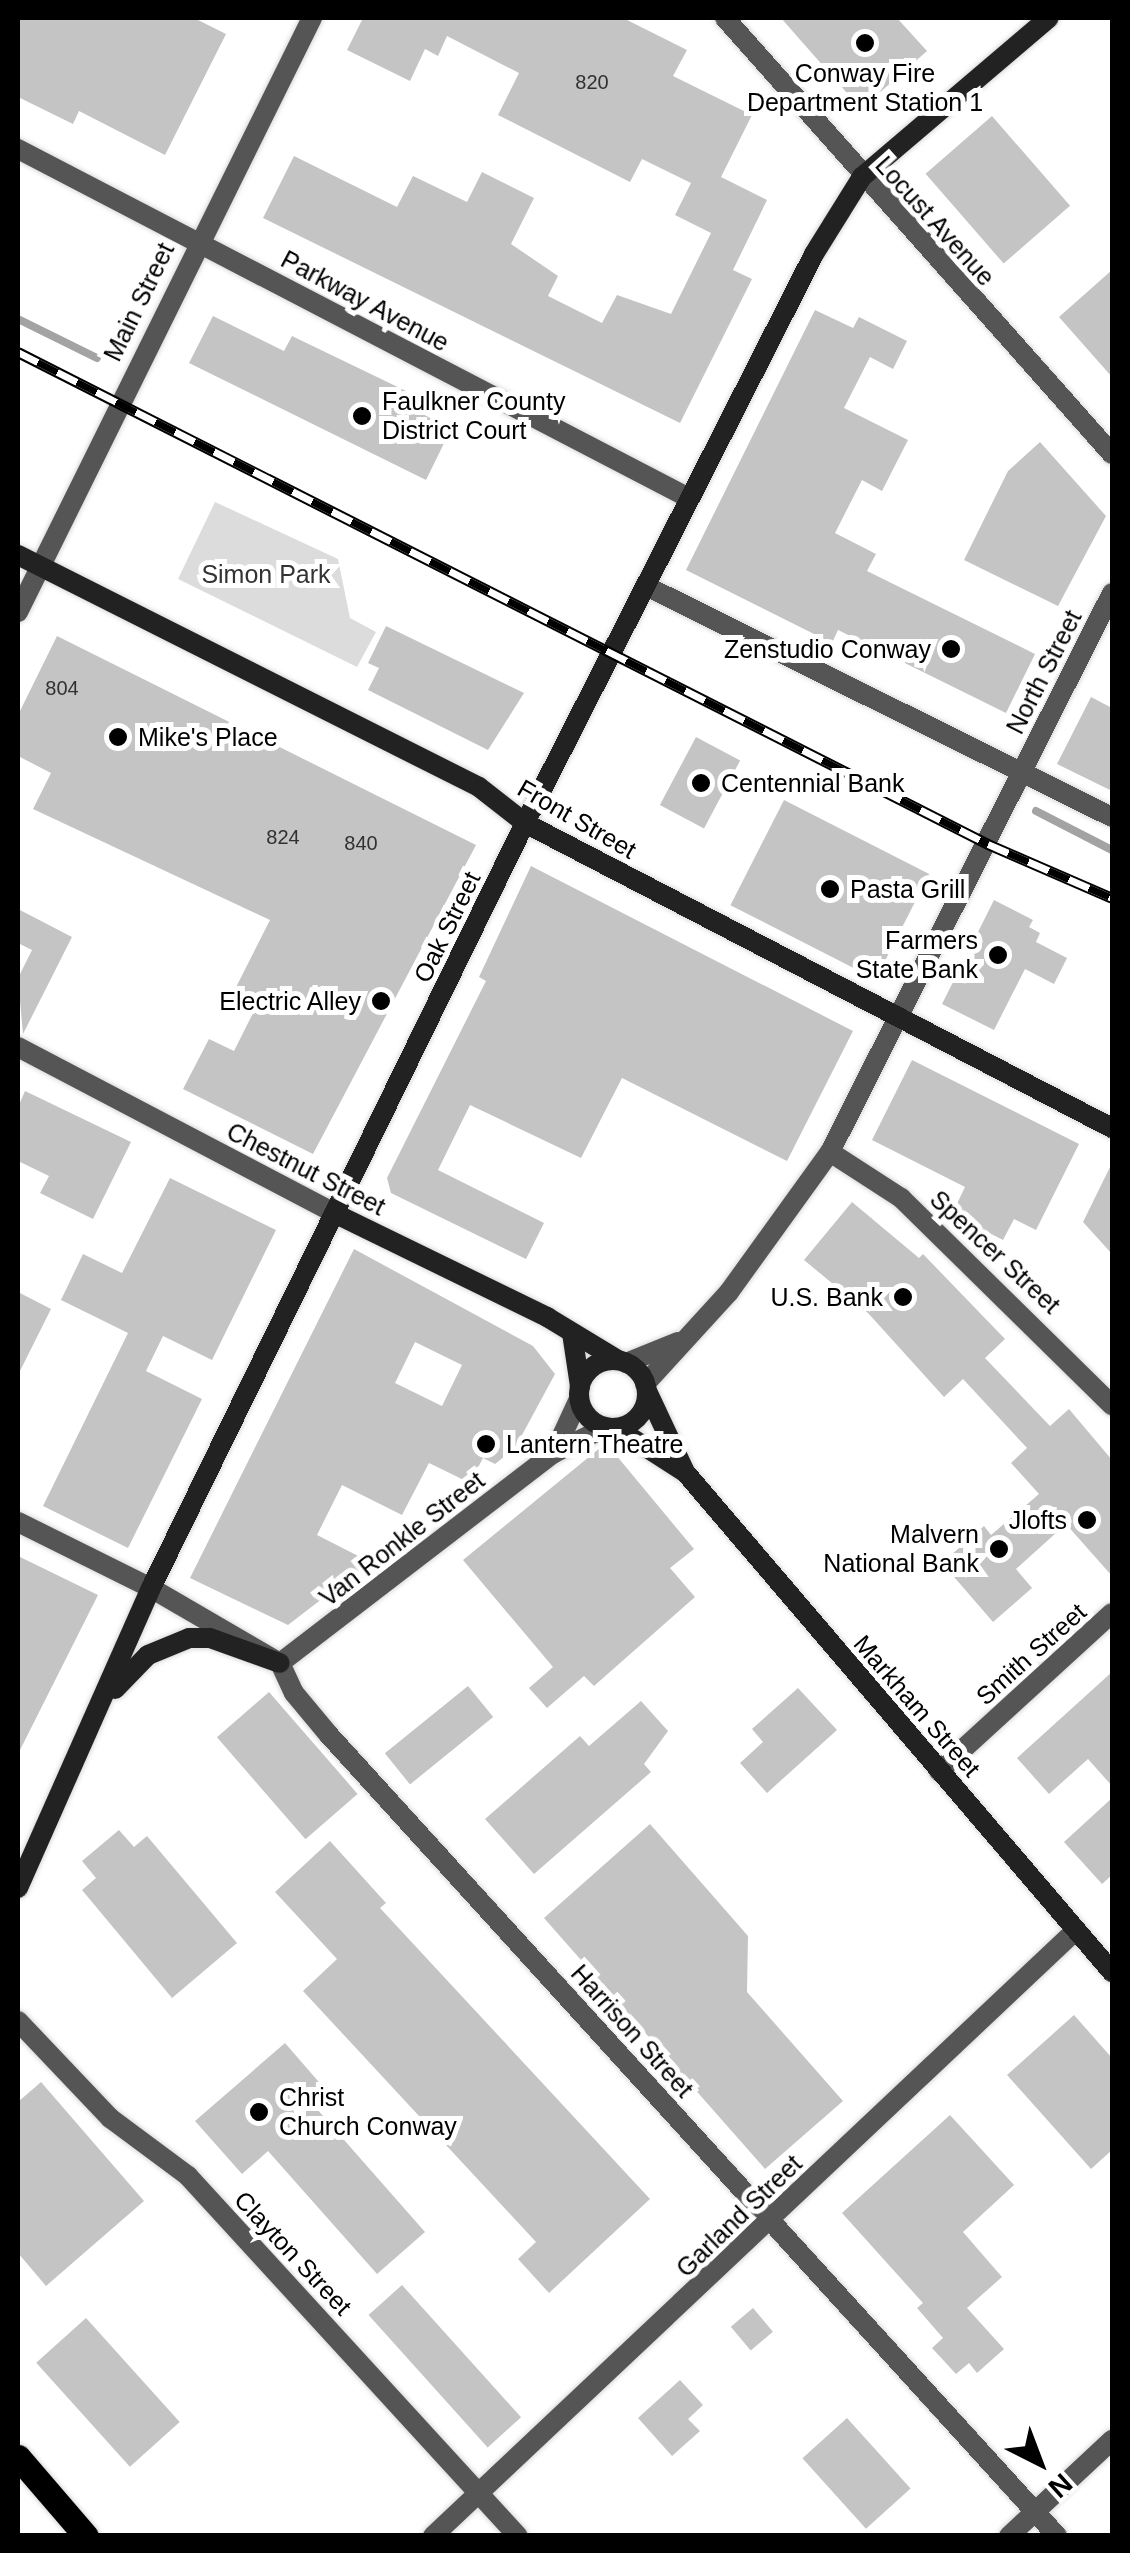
<!DOCTYPE html>
<style>
body{margin:0}
#map{position:relative;width:1130px;height:2553px;overflow:hidden;background:#fff;font-family:Helvetica,sans-serif}
div>[style]{position:absolute}
.green>*{inset:0;background:#dcdcdc}
.stream>*{height:8px;margin:-4px;padding:0 4px;transform-origin:4px;border-radius:4px;background:#a3a3a3}
.building>*{inset:0;background:#c4c4c4;transform-origin:0 0}
.roads{filter:drop-shadow(0 0 2px #dbdbdb) drop-shadow(0 0 2px #dbdbdb)}
.street>*{height:20px;margin:-10px;padding:0 10px;transform-origin:10px;border-radius:10px;background:#555}
.secondary>*{height:20px;margin:-10px;padding:0 10px;transform-origin:10px;border-radius:10px;background:#222}
.secondary>.ring{margin:-10px;padding:0;box-sizing:content-box;background:none;border:20px solid #222;border-radius:50%}
.primary>*{height:25px;margin:-12.5px;padding:0 12.5px;transform-origin:12.5px;border-radius:12.5px;background:#000}
.rail>*{height:11px;margin-top:-5.5px;transform-origin:0;background:repeating-linear-gradient(90deg,#fff 0 22px,#000 0 44px);box-sizing:border-box;border-block:2px solid #000}
.dots>*{width:28px;height:28px;translate:-50% -50%;box-sizing:border-box;border:5px solid #fff;border-radius:50%}
span{translate:-50% -50%;white-space:nowrap;text-align:center;line-height:1.15;-webkit-text-stroke:10px #fff;paint-order:stroke}
.number-label{font-size:20px;color:#313131}
.number-label span{-webkit-text-stroke-width:0}
.poi-label{font-size:25px;color:#000}
.left{translate:0 -50%;text-align:left}
.right{translate:-100% -50%;text-align:right}
.street-label{font-size:25px;color:#000}
.park-label{font-size:25px;color:#333}
.frame{position:absolute;inset:0;border:20px solid #000;pointer-events:none}
.north{position:absolute;left:990px;top:2413px;width:100px;height:100px;-webkit-text-stroke:8px #fff;paint-order:stroke;rotate:138deg;font-size:28px;font-weight:700;line-height:40px;text-align:center;color:#000}
.north::after{content:'';display:block;margin:auto;width:35px;height:45px;background:#000;clip-path:polygon(50% 0,100% 100%,50% 72%,0 100%)}
</style>
<div id="map">
<div class="green">
<div style="clip-path:polygon(215px 502px,338px 559px,350px 618px,376px 632px,357px 667px,178px 579px)"></div>
</div>
<div class="stream">
<div style="left:18px;top:319px;width:88px;rotate:26.3deg"></div>
<div style="left:1036px;top:811px;width:85px;rotate:27.2deg"></div>
</div>
<div class="building">
<div style="clip-path:polygon(18px 18px,194px 18px,226px 34px,165px 155px,79px 111px,73px 124px,18px 97px)"></div>
<div style="clip-path:polygon(363px 18px,623px 18px,687px 50px,673px 76px,752px 115px,721px 177px,767px 200px,733px 270px,752px 279px,680px 423px,263px 218px,294px 156px,397px 207px,413px 176px,467px 202px,482px 172px,534px 198px,511px 244px,558px 276px,548px 296px,602px 323px,617px 295px,671px 314px,711px 233px,675px 215px,691px 183px,642px 159px,630px 182px,498px 115px,519px 73px,447px 36px,438px 56px,425px 49px,410px 81px,347px 50px)"></div>
<div style="clip-path:polygon(781px 18px,897px 18px,927px 51px,861px 109px)"></div>
<div style="left:992px;top:116px;width:119px;height:88px;rotate:49deg"></div>
<div style="clip-path:polygon(1112px 270px,1112px 377px,1059px 317px)"></div>
<div style="clip-path:polygon(815px 310px,853px 328px,859px 317px,907px 341px,893px 369px,870px 357px,844px 408px,908px 440px,882px 491px,862px 480px,835px 533px,876px 554px,867px 571px,1035px 654px,1006px 713px,838px 630px,832px 643px,686px 570px)"></div>
<div style="clip-path:polygon(213px 316px,284px 351px,292px 336px,406px 391px,402px 403px,451px 429px,426px 480px,189px 363px)"></div>
<div style="clip-path:polygon(1040px 442px,1106px 516px,1058px 606px,964px 560px,1008px 471px)"></div>
<div style="clip-path:polygon(386px 626px,524px 693px,488px 750px,368px 690px,379px 668px,368px 663px)"></div>
<div style="clip-path:polygon(57px 636px,476px 845px,313px 1154px,183px 1089px,209px 1039px,234px 1051px,255px 1009px,231px 997px,270px 920px,33px 809px,51px 773px,18px 756px,18px 715px)"></div>
<div style="clip-path:polygon(1091px 697px,1112px 708px,1112px 791px,1057px 764px)"></div>
<div style="left:696px;top:737px;width:50px;height:77px;rotate:28deg"></div>
<div style="left:784px;top:800px;width:163px;height:118px;rotate:27deg"></div>
<div style="clip-path:polygon(531px 866px,853px 1031px,787px 1161px,622px 1078px,581px 1158px,470px 1105px,438px 1170px,544px 1223px,526px 1259px,391px 1193px,387px 1178px,486px 981px,479px 977px)"></div>
<div style="clip-path:polygon(994px 900px,1033px 920px,1029px 927px,1040px 933px,1036px 942px,1067px 958px,1054px 984px,1025px 969px,994px 1030px,942px 1004px)"></div>
<div style="clip-path:polygon(18px 909px,72px 937px,23px 1034px,18px 978px,32px 950px,18px 943px)"></div>
<div style="clip-path:polygon(912px 1060px,1079px 1144px,1036px 1230px,1014px 1219px,1003px 1240px,952px 1214px,965px 1187px,872px 1140px)"></div>
<div style="clip-path:polygon(25px 1091px,131px 1142px,93px 1219px,40px 1193px,49px 1176px,18px 1161px,18px 1107px)"></div>
<div style="clip-path:polygon(1112px 1163px,1112px 1254px,1083px 1222px)"></div>
<div style="clip-path:polygon(170px 1178px,276px 1230px,212px 1360px,163px 1336px,146px 1371px,202px 1399px,128px 1548px,43px 1506px,128px 1333px,61px 1300px,83px 1254px,122px 1273px)"></div>
<div style="clip-path:polygon(852px 1202px,919px 1258px,923px 1254px,1005px 1339px,985px 1358px,1050px 1426px,1069px 1409px,1112px 1460px,1112px 1576px,1066px 1524px,1016px 1569px,1032px 1588px,993px 1622px,942px 1563px,984px 1526px,991px 1535px,1039px 1494px,1011px 1463px,1027px 1448px,963px 1379px,944px 1397px,868px 1313px,804px 1260px)"></div>
<div style="clip-path:polygon(evenodd,354px 1249px,533px 1346px,555px 1374px,515px 1448px,495px 1464px,483px 1458px,470px 1483px,429px 1463px,402px 1515px,342px 1485px,317px 1535px,370px 1562px,288px 1625px,190px 1578px,354px 1249px,415px 1342px,462px 1365px,442px 1406px,395px 1383px,415px 1342px)"></div>
<div style="clip-path:polygon(18px 1292px,51px 1309px,18px 1375px)"></div>
<div style="clip-path:polygon(606px 1443px,694px 1549px,670px 1568px,695px 1597px,594px 1686px,584px 1676px,547px 1708px,529px 1688px,553px 1667px,463px 1560px)"></div>
<div style="clip-path:polygon(18px 1556px,98px 1595px,18px 1754px)"></div>
<div style="clip-path:polygon(1112px 1672px,1112px 1786px,1088px 1759px,1049px 1794px,1017px 1758px)"></div>
<div style="left:468px;top:1686px;width:40px;height:107px;rotate:51deg"></div>
<div style="clip-path:polygon(798px 1688px,837px 1730px,767px 1793px,740px 1763px,763px 1742px,752px 1729px)"></div>
<div style="left:269px;top:1692px;width:135px;height:69px;rotate:49deg"></div>
<div style="clip-path:polygon(641px 1701px,668px 1731px,644px 1764px,651px 1772px,534px 1874px,485px 1819px,580px 1736px,589px 1746px)"></div>
<div style="clip-path:polygon(1112px 1798px,1112px 1875px,1102px 1884px,1064px 1842px)"></div>
<div style="clip-path:polygon(650px 1824px,748px 1936px,747px 1992px,843px 2101px,765px 2169px,544px 1918px)"></div>
<div style="clip-path:polygon(119px 1830px,134px 1847px,147px 1836px,237px 1943px,172px 1998px,82px 1890px,96px 1878px,82px 1861px)"></div>
<div style="clip-path:polygon(330px 1841px,386px 1903px,380px 1908px,650px 2199px,549px 2293px,518px 2259px,536px 2242px,303px 1991px,337px 1959px,275px 1892px)"></div>
<div style="clip-path:polygon(1074px 2015px,1112px 2058px,1112px 2150px,1091px 2169px,1007px 2075px)"></div>
<div style="clip-path:polygon(285px 2043px,331px 2096px,316px 2108px,425px 2232px,377px 2274px,268px 2151px,242px 2174px,195px 2121px)"></div>
<div style="clip-path:polygon(41px 2082px,144px 2201px,46px 2286px,18px 2253px,18px 2102px)"></div>
<div style="clip-path:polygon(950px 2115px,1014px 2185px,963px 2232px,1002px 2277px,967px 2308px,1004px 2349px,977px 2373px,969px 2363px,956px 2374px,932px 2348px,943px 2338px,917px 2308px,923px 2303px,842px 2213px)"></div>
<div style="left:402px;top:2285px;width:178px;height:45px;rotate:48deg"></div>
<div style="left:753px;top:2308px;width:31px;height:29px;rotate:50deg"></div>
<div style="left:86px;top:2318px;width:140px;height:67px;rotate:48deg"></div>
<div style="clip-path:polygon(680px 2380px,703px 2405px,688px 2419px,700px 2431px,672px 2456px,638px 2418px)"></div>
<div style="left:847px;top:2418px;width:95px;height:60px;rotate:48deg"></div>
</div>
<div class="roads">
<div class="street">
<div style="left:725px;top:18px;width:583px;rotate:48.41deg"></div>
<div style="left:18px;top:149px;width:756px;rotate:27.48deg"></div>
<div style="left:648px;top:587px;width:518px;rotate:26.37deg"></div>
<div style="left:18px;top:612px;width:663px;rotate:-63.67deg"></div>
<div style="left:18px;top:1047px;width:361px;rotate:27.7deg"></div>
<div style="left:830px;top:1152px;width:85px;rotate:32.9deg"></div>
<div style="left:901px;top:1198px;width:296px;rotate:44.5deg"></div>
<div style="left:626px;top:1363px;width:56px;rotate:-22deg"></div>
<div style="left:645px;top:1384px;width:125px;rotate:-47.6deg"></div>
<div style="left:729px;top:1292px;width:173px;rotate:-54.2deg"></div>
<div style="left:830px;top:1152px;width:626px;rotate:-63.23deg"></div>
<div style="left:554px;top:1453px;width:60px;rotate:-65.2deg"></div>
<div style="left:18px;top:1522px;width:148px;rotate:26.4deg"></div>
<div style="left:151px;top:1588px;width:149px;rotate:30.2deg"></div>
<div style="left:280px;top:1663px;width:33px;rotate:65deg"></div>
<div style="left:294px;top:1693px;width:55px;rotate:50.2deg"></div>
<div style="left:329px;top:1735px;width:1082px;rotate:47.73deg"></div>
<div style="left:280px;top:1663px;width:345px;rotate:-37.5deg"></div>
<div style="left:554px;top:1453px;width:58px;rotate:-26.6deg"></div>
<div style="left:939px;top:1771px;width:234px;rotate:-42.4deg"></div>
<div style="left:18px;top:2021px;width:134px;rotate:46.5deg"></div>
<div style="left:110px;top:2118px;width:97px;rotate:36.6deg"></div>
<div style="left:188px;top:2176px;width:488px;rotate:47.5deg"></div>
<div style="left:433px;top:2536px;width:884px;rotate:-43.3deg"></div>
<div style="left:1009px;top:2536px;width:141px;rotate:-43deg"></div>
</div>
<div class="secondary">
<div style="left:18px;top:555px;width:516px;rotate:26.71deg"></div>
<div style="left:479px;top:787px;width:58px;rotate:38deg"></div>
<div style="left:525px;top:823px;width:662px;rotate:27.46deg"></div>
<div style="left:338px;top:1215px;width:233px;rotate:26deg"></div>
<div style="left:547px;top:1317px;width:83px;rotate:31.2deg"></div>
<div style="left:572px;top:1333px;width:54px;rotate:81.4deg"></div>
<div class="ring" style="left:579px;top:1360px;width:48px;height:48px"></div>
<div style="left:647px;top:1391px;width:89px;rotate:64.9deg"></div>
<div style="left:685px;top:1472px;width:658px;rotate:49.5deg"></div>
<div style="left:616px;top:1428px;width:80px;rotate:32.7deg"></div>
<div style="left:115px;top:1689px;width:47px;rotate:-45.9deg"></div>
<div style="left:148px;top:1655px;width:44px;rotate:-22.5deg"></div>
<div style="left:189px;top:1638px;width:21px"></div>
<div style="left:210px;top:1638px;width:74px;rotate:19.7deg"></div>
<div style="left:18px;top:1888px;width:328px;rotate:-66.1deg"></div>
<div style="left:151px;top:1588px;width:852px;rotate:-63.95deg"></div>
<div style="left:525px;top:823px;width:638px;rotate:-63.07deg"></div>
<div style="left:814px;top:254px;width:91px;rotate:-58.1deg"></div>
<div style="left:862px;top:177px;width:245px;rotate:-40.4deg"></div>
</div>
<div class="primary">
<div style="left:18px;top:2457px;width:104px;rotate:49.3deg"></div>
</div>
</div>
<div class="rail">
<div style="left:18px;top:352px;width:1088px;rotate:26.89deg"></div>
<div style="left:988px;top:844px;width:135px;rotate:23.5deg"></div>
</div>
<div class="dots">
<div style="left:865px;top:43px;background:#000"></div>
<div style="left:362px;top:416px;background:#000"></div>
<div style="left:951px;top:649px;background:#000"></div>
<div style="left:118px;top:737px;background:#000"></div>
<div style="left:701px;top:783px;background:#000"></div>
<div style="left:830px;top:889px;background:#000"></div>
<div style="left:998px;top:955px;background:#000"></div>
<div style="left:381px;top:1001px;background:#000"></div>
<div style="left:903px;top:1297px;background:#000"></div>
<div style="left:486px;top:1444px;background:#000"></div>
<div style="left:1087px;top:1520px;background:#000"></div>
<div style="left:999px;top:1549px;background:#000"></div>
<div style="left:259px;top:2112px;background:#000"></div>
</div>
<div class="number-label">
<span style="left:592px;top:82px">820</span>
<span style="left:62px;top:688px">804</span>
<span style="left:283px;top:837px">824</span>
<span style="left:361px;top:843px">840</span>
</div>
<div class="poi-label">
<span style="left:865px;top:88px">Conway Fire<br>Department Station 1</span>
<span class="left" style="left:382px;top:416px">Faulkner County<br>District Court</span>
<span class="right" style="left:931px;top:649px">Zenstudio Conway</span>
<span class="left" style="left:138px;top:737px">Mike's Place</span>
<span class="left" style="left:721px;top:783px">Centennial Bank</span>
<span class="left" style="left:850px;top:889px">Pasta Grill</span>
<span class="right" style="left:978px;top:955px">Farmers<br>State Bank</span>
<span class="right" style="left:361px;top:1001px">Electric Alley</span>
<span class="right" style="left:883px;top:1297px">U.S. Bank</span>
<span class="left" style="left:506px;top:1444px">Lantern Theatre</span>
<span class="right" style="left:1067px;top:1520px">Jlofts</span>
<span class="right" style="left:979px;top:1549px">Malvern<br>National Bank</span>
<span class="left" style="left:279px;top:2112px">Christ<br>Church Conway</span>
</div>
<div class="street-label">
<span style="left:935px;top:221px;rotate:48deg">Locust Avenue</span>
<span style="left:365px;top:301px;rotate:28deg">Parkway Avenue</span>
<span style="left:139px;top:302px;rotate:-64deg">Main Street</span>
<span style="left:1044px;top:672px;rotate:-63deg">North Street</span>
<span style="left:577px;top:819px;rotate:30deg">Front Street</span>
<span style="left:447px;top:927px;rotate:-64deg">Oak Street</span>
<span style="left:306px;top:1169px;rotate:27deg">Chestnut Street</span>
<span style="left:995px;top:1252px;rotate:43deg">Spencer Street</span>
<span style="left:402px;top:1539px;rotate:-38deg">Van Ronkle Street</span>
<span style="left:1031px;top:1654px;rotate:-42deg">Smith Street</span>
<span style="left:917px;top:1706px;rotate:49deg">Markham Street</span>
<span style="left:632px;top:2031px;rotate:48deg">Harrison Street</span>
<span style="left:739px;top:2216px;rotate:-44deg">Garland Street</span>
<span style="left:293px;top:2253px;rotate:47deg">Clayton Street</span>
</div>
<div class="park-label">
<span style="left:266px;top:574px">Simon Park</span>
</div>
<div class="frame"></div>
<div class="north">N</div>
</div>
